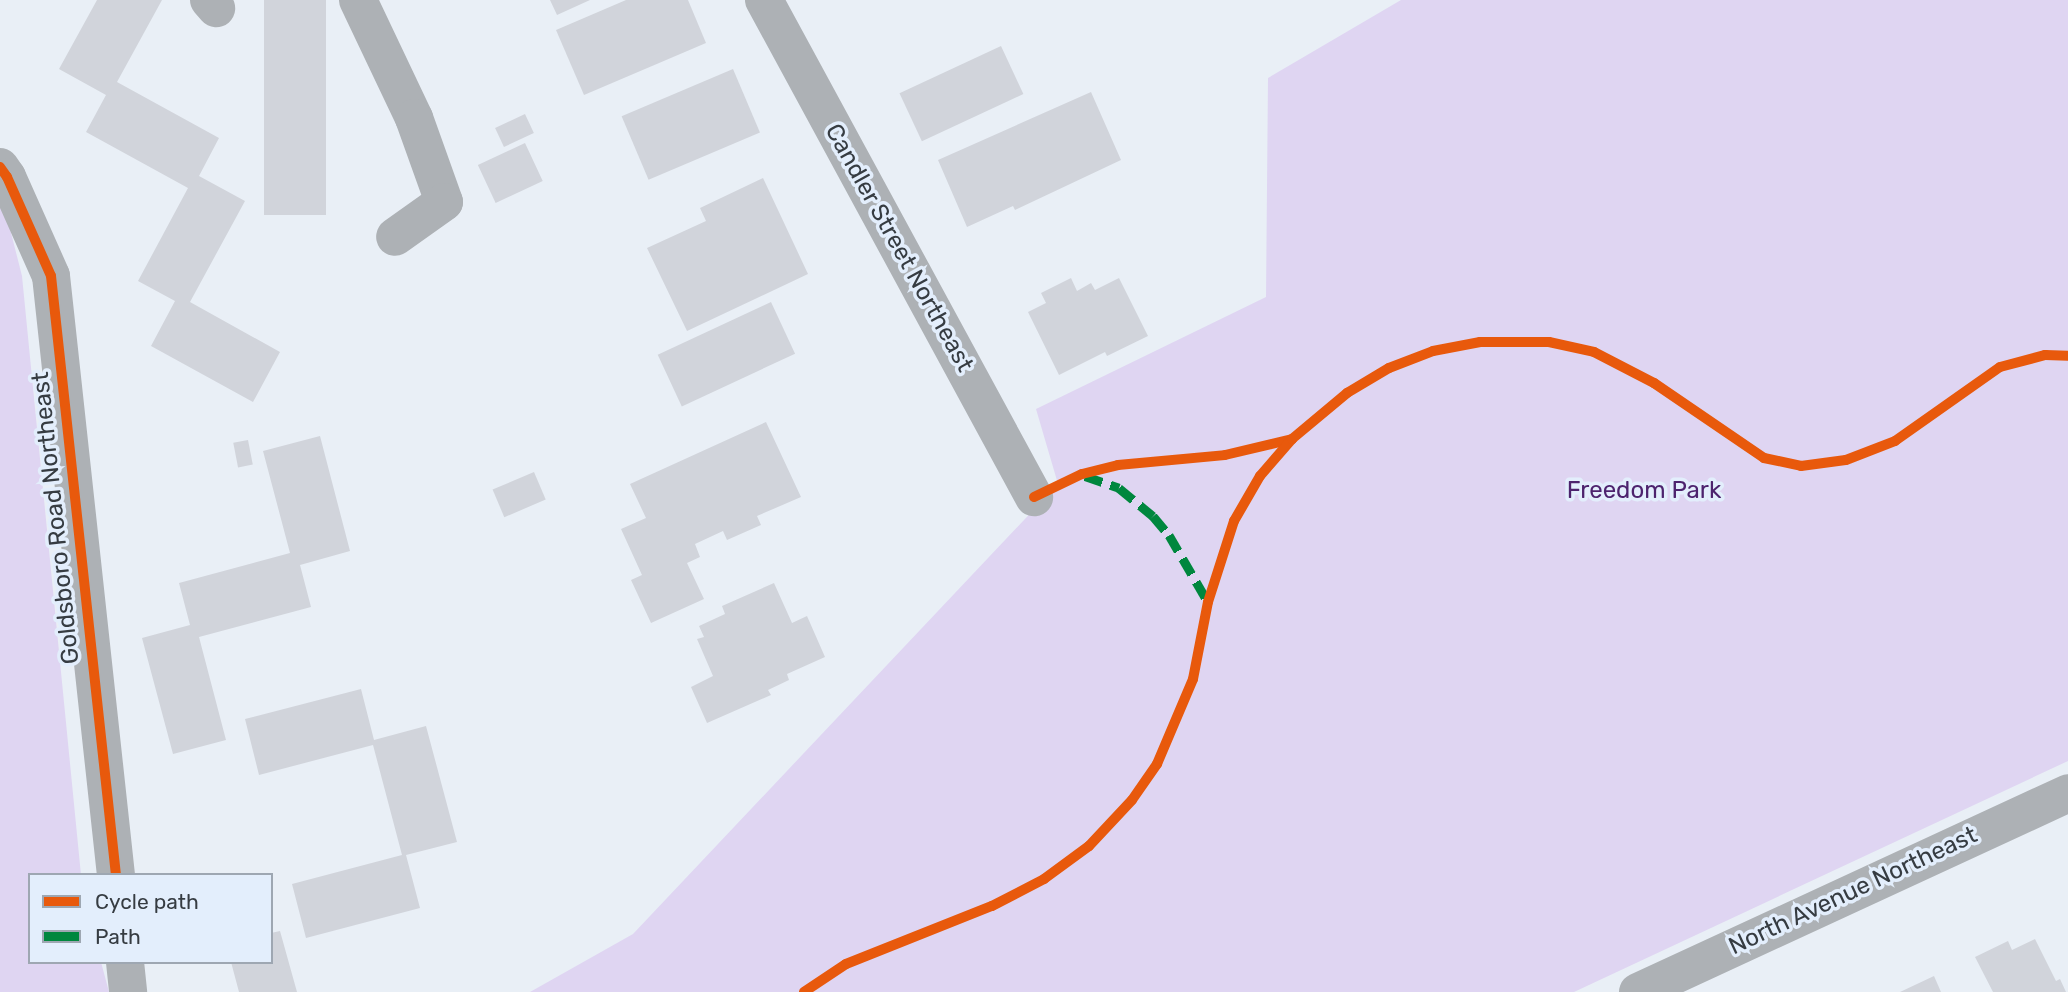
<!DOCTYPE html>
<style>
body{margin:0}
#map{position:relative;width:2068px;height:992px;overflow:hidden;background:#e9eff6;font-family:Rubik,sans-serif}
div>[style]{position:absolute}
.green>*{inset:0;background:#dfd5f2}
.building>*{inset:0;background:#d1d4db;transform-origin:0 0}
.minor>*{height:38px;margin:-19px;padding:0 19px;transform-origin:19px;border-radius:19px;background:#adb1b5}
.quiet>*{height:9px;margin-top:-4.5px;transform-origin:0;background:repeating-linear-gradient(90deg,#00873e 0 18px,transparent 0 27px)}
.cycleway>*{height:10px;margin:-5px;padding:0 5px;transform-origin:5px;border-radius:5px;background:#e8590c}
span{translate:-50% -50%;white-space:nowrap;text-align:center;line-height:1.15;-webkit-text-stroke:7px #e3eefc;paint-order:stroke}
.street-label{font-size:24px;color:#363c42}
.park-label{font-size:24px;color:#4d236e}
.legend{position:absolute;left:28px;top:873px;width:245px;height:91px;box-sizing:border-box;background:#e3eefc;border:2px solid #9ea7b2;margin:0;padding:9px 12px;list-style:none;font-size:21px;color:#363c42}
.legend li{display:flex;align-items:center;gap:14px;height:35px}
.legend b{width:35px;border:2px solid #9ea7b2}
</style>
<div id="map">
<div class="green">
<div style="clip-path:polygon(1401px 0,2068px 0,2068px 761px,1574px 992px,530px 992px,633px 934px,1058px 484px,1036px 409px,1266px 297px,1268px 78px)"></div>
<div style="clip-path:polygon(0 206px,7px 217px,22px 276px,81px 875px,30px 875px,30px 962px,101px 962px,109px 992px,0 992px)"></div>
</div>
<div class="building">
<div style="clip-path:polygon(97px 0,162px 0,117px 82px,219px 138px,199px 176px,245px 201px,190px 302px,280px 352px,253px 402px,151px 346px,175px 301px,138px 281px,188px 188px,86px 132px,106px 95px,59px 69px)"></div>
<div style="left:264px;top:0;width:62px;height:215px"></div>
<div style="clip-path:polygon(550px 0,590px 0,557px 15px)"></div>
<div style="clip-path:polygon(626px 0,688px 0,706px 43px,584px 95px,556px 30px)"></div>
<div style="left:1001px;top:46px;width:53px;height:112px;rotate:65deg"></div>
<div style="left:733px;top:69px;width:69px;height:121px;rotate:67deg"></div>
<div style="clip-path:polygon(1091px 92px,1121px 160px,1015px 210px,1013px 206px,967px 227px,938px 160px)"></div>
<div style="left:525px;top:114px;width:21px;height:33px;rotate:65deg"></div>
<div style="left:525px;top:143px;width:42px;height:52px;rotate:65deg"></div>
<div style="clip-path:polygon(763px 178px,808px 274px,687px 331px,647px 248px,706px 221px,700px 208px)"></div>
<div style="clip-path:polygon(1071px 278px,1077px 291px,1091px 283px,1095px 290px,1119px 278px,1148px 336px,1107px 356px,1105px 352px,1059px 375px,1028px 312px,1046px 303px,1041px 293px)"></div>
<div style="left:771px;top:302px;width:57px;height:125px;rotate:65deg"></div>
<div style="clip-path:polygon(766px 422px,801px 497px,757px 516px,761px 525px,727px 540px,723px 531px,695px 544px,700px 557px,687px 563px,704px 599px,651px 623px,631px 580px,642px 575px,621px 529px,646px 518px,630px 484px)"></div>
<div style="clip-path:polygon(320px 436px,350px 551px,300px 565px,311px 607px,199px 637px,226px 740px,173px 754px,142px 638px,190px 625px,179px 583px,290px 553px,263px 451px)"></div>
<div style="left:248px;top:440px;width:25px;height:15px;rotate:79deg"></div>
<div style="left:534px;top:472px;width:30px;height:45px;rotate:67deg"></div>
<div style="clip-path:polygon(774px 583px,792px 623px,807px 616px,825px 657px,787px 674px,789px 680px,768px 690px,771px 695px,707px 723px,691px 687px,713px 676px,697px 639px,704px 637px,699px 626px,725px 614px,722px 606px)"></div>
<div style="clip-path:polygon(361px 689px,374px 740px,426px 726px,457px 842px,406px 855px,420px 908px,306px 938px,292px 884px,402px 855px,373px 745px,259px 775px,245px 719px)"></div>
<div style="clip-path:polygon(280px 931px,297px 992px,239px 992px,231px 962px,271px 962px,271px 933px)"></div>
<div style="clip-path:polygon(2035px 939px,2056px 981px,2060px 979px,2066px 992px,1993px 992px,1975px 957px,2008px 941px,2012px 950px)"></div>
<div style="clip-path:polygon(1934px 976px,1941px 992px,1900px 992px)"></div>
</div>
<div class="minor">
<div style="left:209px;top:0;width:11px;rotate:49deg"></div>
<div style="left:358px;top:0;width:131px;rotate:64.6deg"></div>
<div style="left:414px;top:118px;width:89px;rotate:70.3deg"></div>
<div style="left:444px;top:202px;width:60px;rotate:144.5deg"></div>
<div style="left:764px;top:0;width:566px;rotate:61.49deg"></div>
<div style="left:0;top:167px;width:12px;rotate:55deg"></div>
<div style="left:7px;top:177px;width:108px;rotate:66deg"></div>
<div style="left:51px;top:276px;width:603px;rotate:83.81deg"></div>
<div style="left:125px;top:962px;width:30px;rotate:84deg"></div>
<div style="left:1638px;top:992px;width:474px;rotate:-24.8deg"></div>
</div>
<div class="quiet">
<div style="left:1085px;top:476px;width:36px;rotate:19deg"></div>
<div style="left:1119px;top:488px;width:44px;rotate:39.5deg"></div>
<div style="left:1153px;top:516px;width:25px;rotate:50deg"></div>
<div style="left:1169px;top:535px;width:78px;rotate:59.8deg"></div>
</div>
<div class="cycleway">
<div style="left:0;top:167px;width:12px;rotate:55deg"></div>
<div style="left:7px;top:177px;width:108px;rotate:66deg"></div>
<div style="left:51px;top:276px;width:603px;rotate:83.81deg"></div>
<div style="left:1034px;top:497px;width:53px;rotate:-25.6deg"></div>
<div style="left:1082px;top:474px;width:37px;rotate:-14deg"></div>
<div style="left:1118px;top:465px;width:107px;rotate:-5.3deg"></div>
<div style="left:1225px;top:455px;width:69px;rotate:-13.4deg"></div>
<div style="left:804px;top:992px;width:50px;rotate:-33.7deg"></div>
<div style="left:846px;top:964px;width:157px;rotate:-21.7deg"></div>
<div style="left:992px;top:906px;width:59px;rotate:-27.4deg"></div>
<div style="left:1044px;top:879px;width:56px;rotate:-36.3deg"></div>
<div style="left:1089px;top:846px;width:63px;rotate:-46.9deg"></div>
<div style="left:1132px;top:800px;width:44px;rotate:-55.2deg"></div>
<div style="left:1157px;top:764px;width:92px;rotate:-67deg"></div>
<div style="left:1193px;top:679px;width:78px;rotate:-79deg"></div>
<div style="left:1208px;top:602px;width:85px;rotate:-72.2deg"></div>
<div style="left:1234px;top:521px;width:52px;rotate:-60deg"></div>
<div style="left:1260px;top:476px;width:49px;rotate:-49.1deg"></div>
<div style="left:1292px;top:439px;width:72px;rotate:-39.9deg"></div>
<div style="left:1347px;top:393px;width:49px;rotate:-30.8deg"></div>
<div style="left:1389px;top:368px;width:47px;rotate:-21.1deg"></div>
<div style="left:1433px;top:351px;width:48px;rotate:-10.8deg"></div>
<div style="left:1480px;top:342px;width:69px"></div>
<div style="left:1549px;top:342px;width:46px;rotate:12.5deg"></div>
<div style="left:1594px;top:352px;width:68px;rotate:27.3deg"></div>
<div style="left:1654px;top:383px;width:133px;rotate:34.3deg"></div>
<div style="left:1764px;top:458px;width:38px;rotate:12deg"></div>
<div style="left:1801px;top:466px;width:45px;rotate:-7.6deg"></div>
<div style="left:1846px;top:460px;width:53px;rotate:-21.2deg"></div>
<div style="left:1895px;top:441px;width:128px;rotate:-35.2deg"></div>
<div style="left:2000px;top:367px;width:47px;rotate:-14.9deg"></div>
<div style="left:2045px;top:355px;width:23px;rotate:2deg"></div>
</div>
<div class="street-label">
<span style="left:899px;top:248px;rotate:61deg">Candler Street Northeast</span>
<span style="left:56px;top:518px;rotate:-96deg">Goldsboro Road Northeast</span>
<span style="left:1853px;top:891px;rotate:-25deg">North Avenue Northeast</span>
</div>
<div class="park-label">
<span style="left:1644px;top:491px">Freedom Park</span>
</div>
<ul class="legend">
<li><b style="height:9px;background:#e8590c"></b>Cycle path</li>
<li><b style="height:9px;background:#00873e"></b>Path</li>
</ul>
</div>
